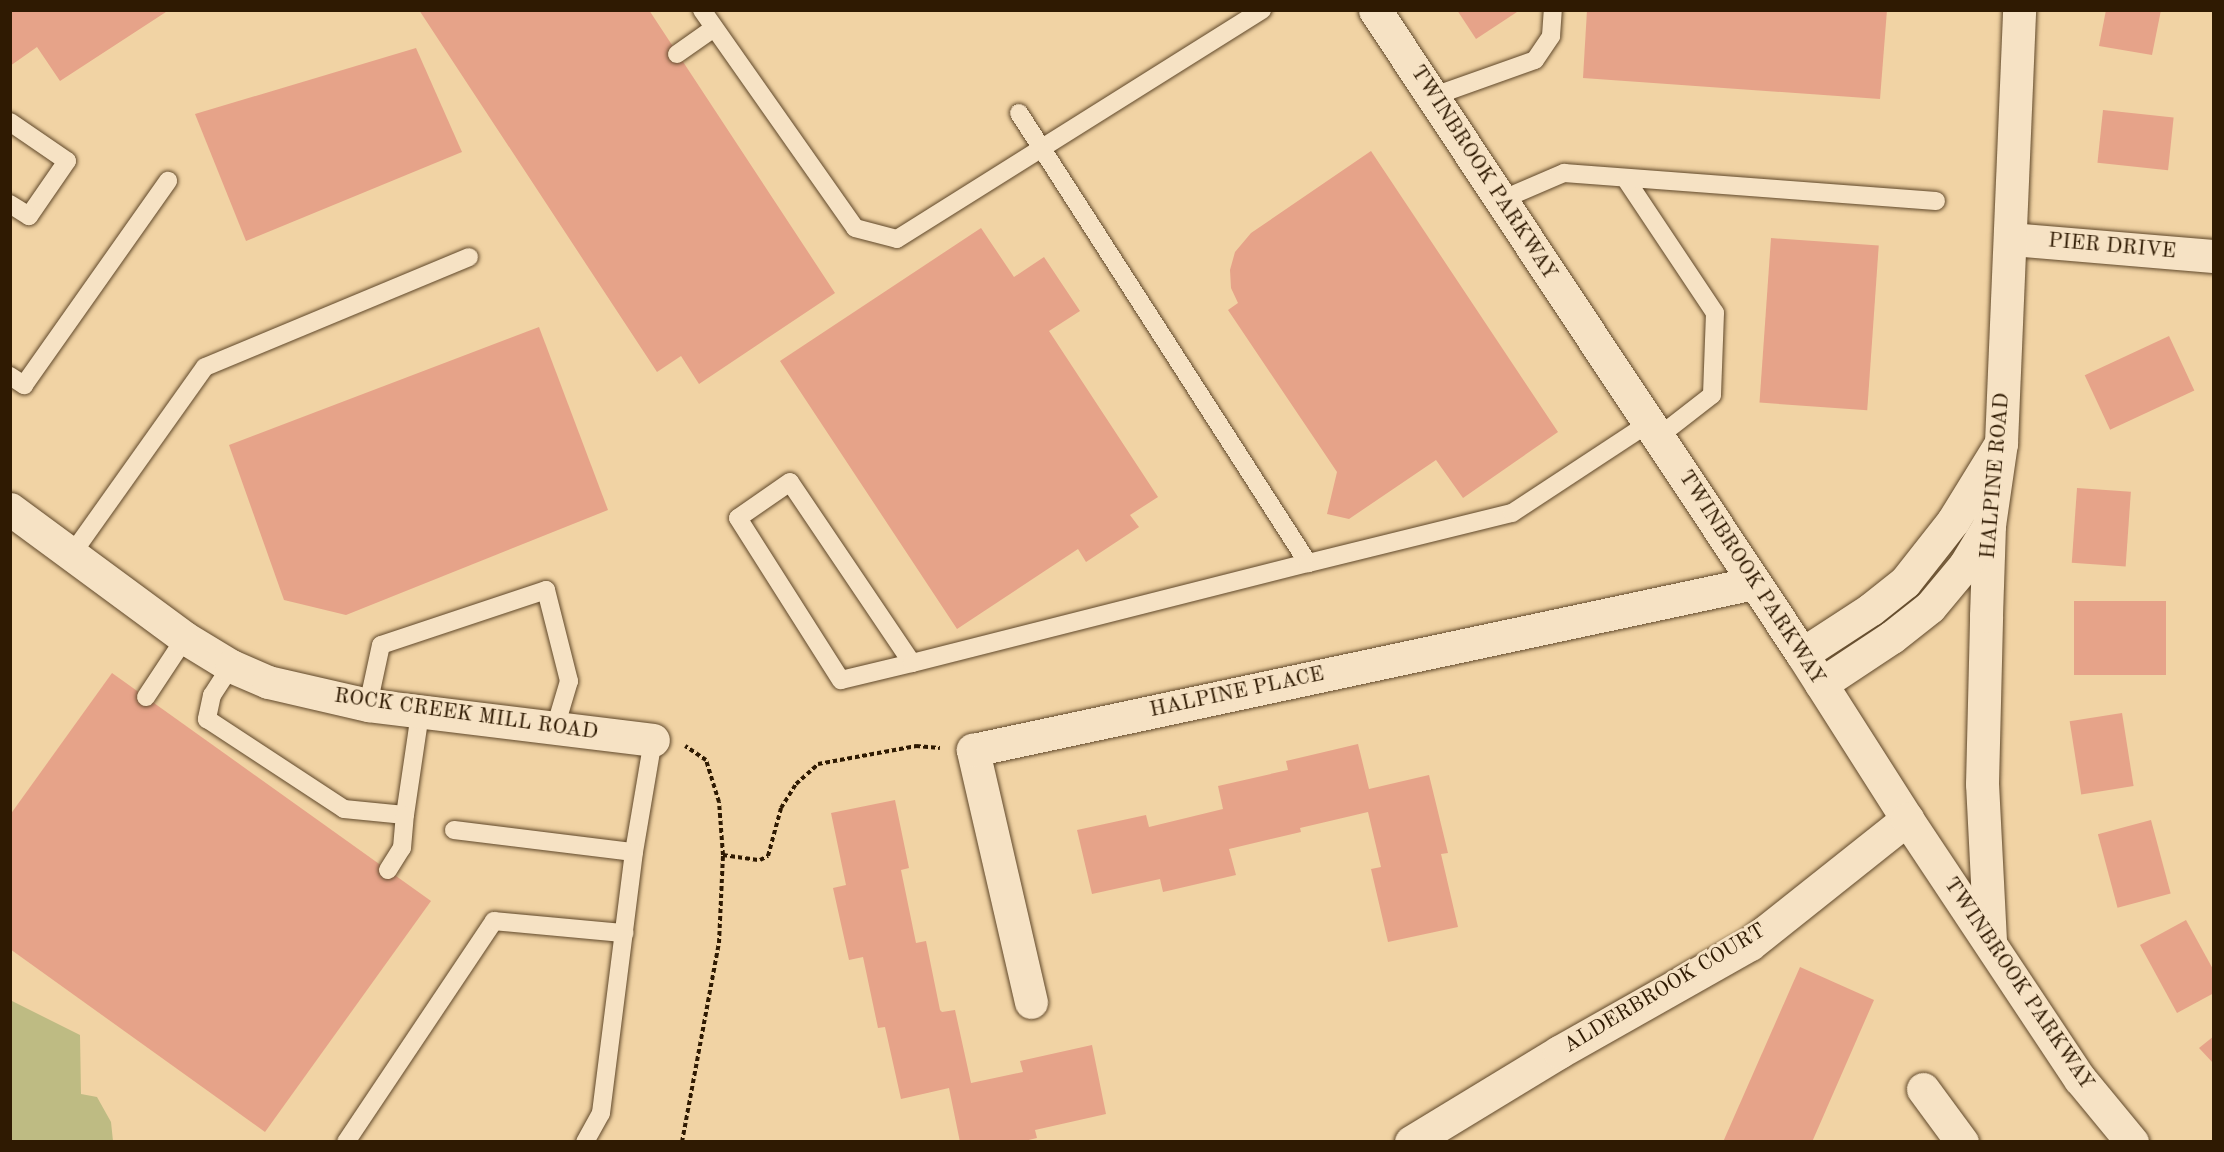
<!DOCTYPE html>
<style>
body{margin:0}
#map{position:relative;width:2224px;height:1152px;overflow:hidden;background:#f1d3a4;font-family:"Old Standard TT",serif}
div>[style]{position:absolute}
.green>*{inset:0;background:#bebb83}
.building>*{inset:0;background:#e6a389;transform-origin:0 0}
.path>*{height:4px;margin-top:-2px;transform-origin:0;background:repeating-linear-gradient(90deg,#2f1a02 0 4.5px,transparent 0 7.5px)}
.roads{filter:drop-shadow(0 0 2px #60482a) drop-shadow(0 0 2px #60482a)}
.lane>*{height:18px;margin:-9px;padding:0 9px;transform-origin:9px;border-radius:9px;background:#f6e2c4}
.street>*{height:33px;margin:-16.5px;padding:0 16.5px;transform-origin:16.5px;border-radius:16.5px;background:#f6e2c4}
.secondary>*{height:33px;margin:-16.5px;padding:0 16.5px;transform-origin:16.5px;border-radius:16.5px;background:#f6e2c4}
span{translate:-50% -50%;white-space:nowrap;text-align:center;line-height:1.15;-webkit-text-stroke:6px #f6e2c4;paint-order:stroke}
.street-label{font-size:21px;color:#2f1a02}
.frame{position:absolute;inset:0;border:12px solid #2f1a02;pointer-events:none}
</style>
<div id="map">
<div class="green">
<div style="clip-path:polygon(10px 1000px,80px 1035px,81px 1094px,97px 1097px,111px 1122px,113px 1141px,11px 1141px)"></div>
</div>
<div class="building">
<div style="clip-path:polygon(10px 10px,169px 10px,60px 81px,37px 47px,10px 66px)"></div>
<div style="clip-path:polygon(419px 10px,649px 10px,835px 293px,699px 384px,681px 356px,657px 372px)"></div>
<div style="clip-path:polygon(1457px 10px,1520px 10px,1476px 39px)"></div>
<div style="clip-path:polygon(1587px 10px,1887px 10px,1880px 99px,1583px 78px)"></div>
<div style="clip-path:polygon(2106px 10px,2161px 10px,2152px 55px,2099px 46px)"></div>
<div style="clip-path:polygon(416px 48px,462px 152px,246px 241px,195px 114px)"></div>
<div style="left:2103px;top:110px;width:71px;height:53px;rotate:6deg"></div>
<div style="clip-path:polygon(1371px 151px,1558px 432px,1463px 498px,1436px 460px,1349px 519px,1327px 514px,1337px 472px,1228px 310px,1238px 303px,1231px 288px,1230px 270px,1235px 252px,1251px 233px)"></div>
<div style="clip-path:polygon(981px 228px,1014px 277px,1044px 257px,1080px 311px,1049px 331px,1158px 497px,1130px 515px,1139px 527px,1086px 562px,1078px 549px,957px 629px,780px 361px)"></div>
<div style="left:1771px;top:238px;width:108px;height:165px;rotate:4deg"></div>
<div style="clip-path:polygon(539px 327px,608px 510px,346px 615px,284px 600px,229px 445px)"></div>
<div style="left:2169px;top:336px;width:60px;height:93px;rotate:65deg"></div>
<div style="left:2077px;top:488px;width:54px;height:75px;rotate:4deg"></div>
<div style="left:2074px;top:601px;width:92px;height:74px"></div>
<div style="clip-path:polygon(112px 673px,431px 901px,265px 1132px,10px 949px,10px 815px)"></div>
<div style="left:2122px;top:713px;width:74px;height:53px;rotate:81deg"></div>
<div style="clip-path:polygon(1358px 744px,1369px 789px,1429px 775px,1448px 853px,1441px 854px,1458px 927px,1388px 942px,1371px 869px,1381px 867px,1368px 812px,1300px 828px,1301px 832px,1229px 849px,1236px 875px,1163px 892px,1160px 879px,1092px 894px,1077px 830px,1146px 815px,1149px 827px,1223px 809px,1218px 786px,1288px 770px,1286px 761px)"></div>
<div style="clip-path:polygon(895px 800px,909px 868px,901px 870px,916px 943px,926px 941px,940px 1010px,942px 1012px,955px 1010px,971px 1083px,1023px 1072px,1020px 1061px,1092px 1045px,1106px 1114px,1035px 1130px,1037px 1138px,1020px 1142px,960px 1142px,949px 1088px,901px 1099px,885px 1027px,878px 1028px,863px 957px,849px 960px,833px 888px,846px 885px,831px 813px)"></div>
<div style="left:2151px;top:820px;width:76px;height:55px;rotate:75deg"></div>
<div style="clip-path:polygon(2186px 920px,2214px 971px,2214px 993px,2177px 1013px,2140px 945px)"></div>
<div style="clip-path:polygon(1800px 967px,1874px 1000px,1812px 1142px,1723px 1142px)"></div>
<div style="clip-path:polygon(2214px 1036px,2214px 1064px,2199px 1048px)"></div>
</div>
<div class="path">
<div style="left:723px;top:855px;width:37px;rotate:8deg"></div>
<div style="left:760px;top:860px;width:9px;rotate:-27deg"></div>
<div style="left:768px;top:856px;width:50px;rotate:-74.8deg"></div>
<div style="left:781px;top:808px;width:28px;rotate:-58deg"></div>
<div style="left:796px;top:784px;width:30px;rotate:-42deg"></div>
<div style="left:818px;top:764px;width:100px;rotate:-10.4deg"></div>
<div style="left:916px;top:746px;width:24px;rotate:5deg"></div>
<div style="left:682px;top:1142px;width:202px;rotate:-79.5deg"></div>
<div style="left:719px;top:943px;width:88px;rotate:-87.4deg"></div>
<div style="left:723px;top:855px;width:53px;rotate:-94.3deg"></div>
<div style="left:719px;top:802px;width:44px;rotate:-107.2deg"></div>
<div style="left:706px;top:760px;width:25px;rotate:-146deg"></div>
</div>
<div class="roads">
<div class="lane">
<div style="left:702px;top:10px;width:266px;rotate:54.9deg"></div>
<div style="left:855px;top:228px;width:43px;rotate:14.7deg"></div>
<div style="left:897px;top:239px;width:431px;rotate:-32.1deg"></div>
<div style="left:677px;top:54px;width:45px;rotate:-35.1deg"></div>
<div style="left:1434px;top:96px;width:107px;rotate:-19.6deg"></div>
<div style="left:1535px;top:60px;width:29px;rotate:-56deg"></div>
<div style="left:1551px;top:36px;width:26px;rotate:-86deg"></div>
<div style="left:1019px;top:113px;width:535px;rotate:57.29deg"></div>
<div style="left:10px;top:122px;width:69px;rotate:34.4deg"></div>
<div style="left:67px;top:161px;width:67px;rotate:124.6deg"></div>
<div style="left:29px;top:216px;width:22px;rotate:-148deg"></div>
<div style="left:1625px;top:178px;width:162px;rotate:56.3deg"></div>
<div style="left:1715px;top:313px;width:82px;rotate:92.1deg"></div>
<div style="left:1712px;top:395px;width:68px;rotate:142.1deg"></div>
<div style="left:1501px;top:200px;width:69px;rotate:-23.2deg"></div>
<div style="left:1564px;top:173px;width:373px;rotate:4.3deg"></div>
<div style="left:10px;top:376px;width:17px;rotate:33deg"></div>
<div style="left:24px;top:385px;width:250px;rotate:-54.8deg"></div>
<div style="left:72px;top:554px;width:229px;rotate:-54.6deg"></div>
<div style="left:205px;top:367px;width:286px;rotate:-22.6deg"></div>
<div style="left:912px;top:663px;width:218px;rotate:-124deg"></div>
<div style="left:790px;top:482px;width:63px;rotate:145.3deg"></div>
<div style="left:738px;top:518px;width:192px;rotate:57.6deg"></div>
<div style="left:841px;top:680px;width:73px;rotate:-13.5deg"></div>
<div style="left:912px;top:663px;width:408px;rotate:-14.2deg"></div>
<div style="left:1308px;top:563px;width:210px;rotate:-13.8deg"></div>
<div style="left:1512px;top:513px;width:164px;rotate:-33.3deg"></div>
<div style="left:231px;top:666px;width:35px;rotate:123deg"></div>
<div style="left:212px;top:695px;width:25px;rotate:102deg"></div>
<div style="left:207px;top:719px;width:164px;rotate:33.3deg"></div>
<div style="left:344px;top:809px;width:61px;rotate:5.6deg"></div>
<div style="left:405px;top:815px;width:103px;rotate:-81.6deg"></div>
<div style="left:146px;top:697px;width:71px;rotate:-56.5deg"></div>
<div style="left:368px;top:705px;width:61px;rotate:-77.8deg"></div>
<div style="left:381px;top:645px;width:174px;rotate:-18.4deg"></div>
<div style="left:546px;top:590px;width:94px;rotate:75.8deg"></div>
<div style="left:569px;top:681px;width:49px;rotate:106.6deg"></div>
<div style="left:454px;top:830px;width:181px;rotate:7deg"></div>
<div style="left:634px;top:852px;width:114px;rotate:-80.4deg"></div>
<div style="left:388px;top:870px;width:26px;rotate:-58deg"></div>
<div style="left:402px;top:848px;width:33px;rotate:-85deg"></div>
<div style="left:346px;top:1142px;width:266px;rotate:-56.2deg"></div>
<div style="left:494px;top:921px;width:131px;rotate:5.3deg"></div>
<div style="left:585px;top:1142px;width:33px;rotate:-61deg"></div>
<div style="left:601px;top:1113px;width:263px;rotate:-82.8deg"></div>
</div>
<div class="street">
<div style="left:2011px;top:239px;width:204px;rotate:4.8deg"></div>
<div style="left:10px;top:509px;width:217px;rotate:36.4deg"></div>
<div style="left:185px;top:638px;width:54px;rotate:31.3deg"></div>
<div style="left:231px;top:666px;width:40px;rotate:23.4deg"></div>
<div style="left:268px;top:682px;width:103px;rotate:13deg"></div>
<div style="left:368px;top:705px;width:287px;rotate:7deg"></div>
<div style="left:1990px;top:941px;width:157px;rotate:-92.9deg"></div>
<div style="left:1982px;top:784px;width:168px;rotate:-88.6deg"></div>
<div style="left:1986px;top:616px;width:91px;rotate:-88.1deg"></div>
<div style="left:1989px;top:525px;width:83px;rotate:-81.7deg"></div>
<div style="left:2001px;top:443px;width:433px;rotate:-87.6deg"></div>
<div style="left:1031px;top:1002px;width:259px;rotate:-103deg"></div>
<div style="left:973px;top:750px;width:799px;rotate:-12.07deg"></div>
<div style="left:1923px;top:1089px;width:66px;rotate:53.7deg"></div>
<div style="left:1411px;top:1142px;width:173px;rotate:-31.3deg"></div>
<div style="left:1559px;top:1052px;width:219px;rotate:-29.5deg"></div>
<div style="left:1750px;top:944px;width:201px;rotate:-38.5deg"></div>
</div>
<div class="secondary">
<div style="left:1375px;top:10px;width:773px;rotate:56.45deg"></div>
<div style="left:1802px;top:654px;width:196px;rotate:57.5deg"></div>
<div style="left:1907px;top:819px;width:312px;rotate:56.4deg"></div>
<div style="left:2080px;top:1079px;width:82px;rotate:50.5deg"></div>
<div style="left:1802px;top:654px;width:82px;rotate:-33.1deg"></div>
<div style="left:1871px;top:609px;width:43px;rotate:-38.5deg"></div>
<div style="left:1905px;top:582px;width:78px;rotate:-51.8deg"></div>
<div style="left:1953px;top:521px;width:92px;rotate:-58.4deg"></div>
<div style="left:1821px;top:684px;width:85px;rotate:-33.5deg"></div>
<div style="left:1892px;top:637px;width:48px;rotate:-38.3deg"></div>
<div style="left:1930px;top:607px;width:55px;rotate:-50.2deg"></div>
<div style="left:1965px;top:565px;width:47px;rotate:-59deg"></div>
</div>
</div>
<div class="street-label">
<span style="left:1483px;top:173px;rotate:57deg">TWINBROOK PARKWAY</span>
<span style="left:2112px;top:247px;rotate:5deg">PIER DRIVE</span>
<span style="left:1996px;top:476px;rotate:-85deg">HALPINE ROAD</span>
<span style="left:1751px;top:578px;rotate:57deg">TWINBROOK PARKWAY</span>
<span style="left:1237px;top:693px;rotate:-12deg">HALPINE PLACE</span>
<span style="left:466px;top:715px;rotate:8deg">ROCK CREEK MILL ROAD</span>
<span style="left:2018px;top:984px;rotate:56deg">TWINBROOK PARKWAY</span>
<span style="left:1665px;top:989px;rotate:-31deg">ALDERBROOK COURT</span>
</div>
<div class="frame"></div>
</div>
